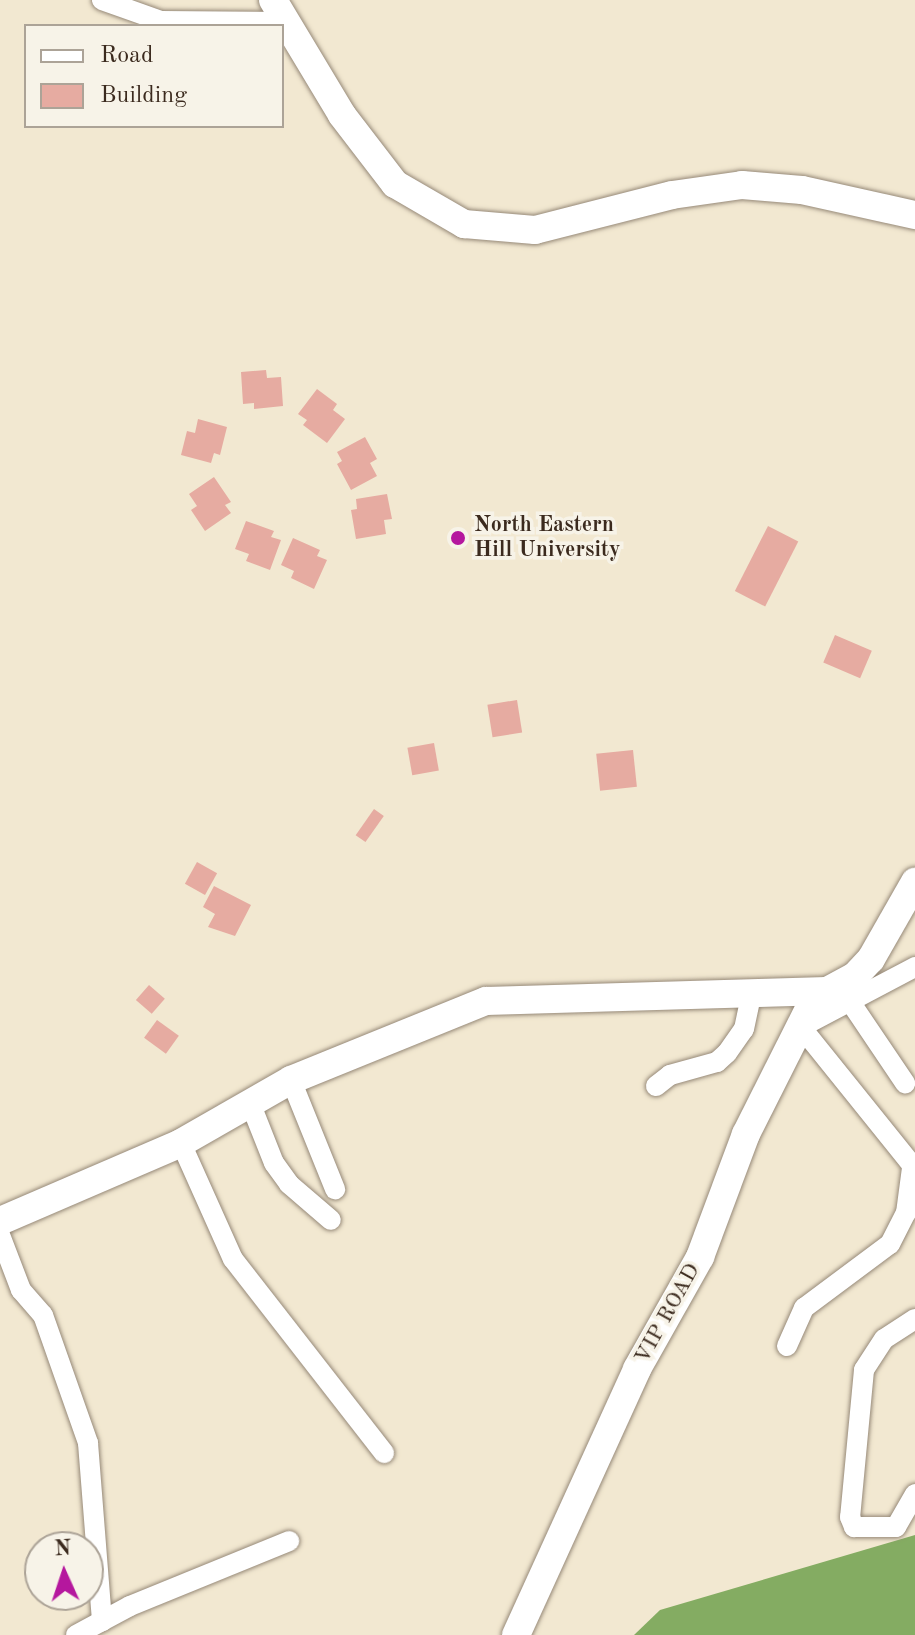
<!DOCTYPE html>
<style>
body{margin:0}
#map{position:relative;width:915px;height:1635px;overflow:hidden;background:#f2e8d1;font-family:"Old Standard TT",serif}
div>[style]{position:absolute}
.forest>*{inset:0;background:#84ac62}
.building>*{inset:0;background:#e6aba1;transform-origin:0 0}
.roads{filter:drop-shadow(0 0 2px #968978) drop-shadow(0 0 2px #968978)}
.street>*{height:20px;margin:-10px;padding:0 10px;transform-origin:10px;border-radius:10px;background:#fff}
.secondary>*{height:28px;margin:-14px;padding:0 14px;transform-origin:14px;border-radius:14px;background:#fff}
.dots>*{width:22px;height:22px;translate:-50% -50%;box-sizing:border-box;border:4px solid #f7f3e8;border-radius:50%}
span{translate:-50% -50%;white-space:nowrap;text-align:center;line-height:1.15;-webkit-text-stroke:7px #f7f3e8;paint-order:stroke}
.poi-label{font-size:22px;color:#3b2a1e;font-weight:700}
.left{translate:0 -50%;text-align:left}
.street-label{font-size:22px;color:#3b2a1e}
.legend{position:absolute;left:24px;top:24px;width:260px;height:104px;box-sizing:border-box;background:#f7f3e8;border:2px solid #aca397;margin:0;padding:10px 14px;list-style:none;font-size:24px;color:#3b2a1e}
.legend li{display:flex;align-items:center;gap:16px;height:40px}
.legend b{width:40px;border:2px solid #aca397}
.north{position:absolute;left:24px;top:1531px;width:80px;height:80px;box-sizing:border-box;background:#f7f3e8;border:2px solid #aca397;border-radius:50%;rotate:357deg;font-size:22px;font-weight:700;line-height:32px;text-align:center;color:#3b2a1e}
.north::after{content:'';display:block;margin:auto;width:28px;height:36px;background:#b5179e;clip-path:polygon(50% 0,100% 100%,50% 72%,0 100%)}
</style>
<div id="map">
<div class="forest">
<div style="clip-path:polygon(915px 1535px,915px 1635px,634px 1635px,660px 1610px)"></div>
</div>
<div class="building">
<div style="clip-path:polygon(266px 370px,267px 378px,281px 377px,283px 406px,254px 409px,254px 403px,243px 404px,241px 372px)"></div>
<div style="clip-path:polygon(317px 389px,337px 404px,333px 410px,345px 419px,327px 443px,303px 425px,307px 420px,298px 414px)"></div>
<div style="clip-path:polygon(198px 419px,227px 427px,220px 455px,214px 453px,211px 463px,181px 455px,187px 431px,195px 433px)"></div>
<div style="clip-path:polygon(365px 437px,377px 459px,370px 463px,377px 476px,351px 490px,337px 464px,342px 461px,337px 452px)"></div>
<div style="clip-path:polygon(214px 477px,231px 502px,225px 505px,231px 513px,205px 531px,191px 510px,197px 506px,189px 494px)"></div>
<div style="clip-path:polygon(387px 494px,392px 519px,384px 520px,386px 534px,356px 539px,351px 510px,357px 509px,356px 499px)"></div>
<div style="clip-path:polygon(246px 521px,274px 531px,271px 537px,281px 540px,270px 570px,246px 561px,249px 554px,235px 549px)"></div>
<div style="left:768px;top:526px;width:34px;height:73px;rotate:27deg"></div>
<div style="clip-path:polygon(293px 538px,320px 550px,317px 556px,327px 560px,314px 589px,291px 578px,294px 571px,281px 565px)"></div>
<div style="left:835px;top:635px;width:40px;height:30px;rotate:23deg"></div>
<div style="left:517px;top:700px;width:33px;height:30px;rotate:81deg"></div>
<div style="left:434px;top:743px;width:28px;height:27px;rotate:80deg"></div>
<div style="left:633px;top:750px;width:37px;height:37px;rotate:84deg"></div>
<div style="left:374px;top:809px;width:12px;height:32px;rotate:35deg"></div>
<div style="left:197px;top:862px;width:23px;height:25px;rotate:29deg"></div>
<div style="clip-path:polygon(214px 886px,251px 905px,235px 936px,208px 927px,215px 914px,203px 907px)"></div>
<div style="left:149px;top:985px;width:21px;height:20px;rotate:41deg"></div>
<div style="left:157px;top:1020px;width:27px;height:22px;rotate:36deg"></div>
</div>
<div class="roads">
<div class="street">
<div style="left:102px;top:0;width:63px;rotate:19.6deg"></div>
<div style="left:161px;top:21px;width:124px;rotate:0.5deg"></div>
<div style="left:915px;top:967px;width:129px;rotate:152.2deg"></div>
<div style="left:801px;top:1027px;width:182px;rotate:51.2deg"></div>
<div style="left:851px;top:1003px;width:97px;rotate:56deg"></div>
<div style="left:291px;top:1080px;width:118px;rotate:68deg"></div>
<div style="left:656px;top:1086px;width:18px;rotate:-38deg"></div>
<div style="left:670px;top:1075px;width:49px;rotate:-15.5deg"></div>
<div style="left:717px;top:1062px;width:13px;rotate:-42deg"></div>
<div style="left:727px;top:1053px;width:29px;rotate:-55deg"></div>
<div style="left:744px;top:1029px;width:34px;rotate:-78deg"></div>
<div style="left:251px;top:1105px;width:62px;rotate:68.4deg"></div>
<div style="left:274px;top:1163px;width:26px;rotate:54deg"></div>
<div style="left:289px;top:1184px;width:55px;rotate:40.6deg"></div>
<div style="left:181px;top:1143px;width:127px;rotate:65.9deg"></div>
<div style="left:233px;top:1259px;width:246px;rotate:52.1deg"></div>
<div style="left:0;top:1235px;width:59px;rotate:69.1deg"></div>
<div style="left:21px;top:1290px;width:33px;rotate:49deg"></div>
<div style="left:43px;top:1315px;width:136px;rotate:70.6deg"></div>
<div style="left:88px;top:1443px;width:179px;rotate:85.5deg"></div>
<div style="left:915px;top:1319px;width:37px;rotate:147deg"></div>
<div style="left:884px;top:1339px;width:37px;rotate:123deg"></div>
<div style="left:864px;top:1370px;width:148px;rotate:95.4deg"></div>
<div style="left:850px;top:1517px;width:11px;rotate:68deg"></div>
<div style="left:854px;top:1527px;width:42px"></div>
<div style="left:896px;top:1527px;width:38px;rotate:-60deg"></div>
<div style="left:787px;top:1346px;width:42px;rotate:-65.9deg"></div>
<div style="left:804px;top:1308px;width:107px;rotate:-36.7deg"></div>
<div style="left:890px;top:1244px;width:35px;rotate:-63deg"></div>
<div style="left:906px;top:1213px;width:45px;rotate:-82.4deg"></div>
<div style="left:76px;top:1635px;width:61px;rotate:-28.2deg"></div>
<div style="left:130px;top:1606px;width:172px;rotate:-22.2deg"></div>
</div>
<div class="secondary">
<div style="left:273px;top:0;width:134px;rotate:59deg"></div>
<div style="left:342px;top:115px;width:87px;rotate:52.5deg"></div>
<div style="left:395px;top:184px;width:80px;rotate:30.1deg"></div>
<div style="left:464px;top:224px;width:71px;rotate:4.8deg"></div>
<div style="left:535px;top:230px;width:141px;rotate:-14.3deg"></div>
<div style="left:672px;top:195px;width:71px;rotate:-8.1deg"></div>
<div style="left:742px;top:185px;width:60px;rotate:4.8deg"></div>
<div style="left:802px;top:190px;width:116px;rotate:12.5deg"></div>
<div style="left:0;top:1221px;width:197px;rotate:-23.3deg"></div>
<div style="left:181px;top:1143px;width:127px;rotate:-29.8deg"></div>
<div style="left:291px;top:1080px;width:210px;rotate:-22.1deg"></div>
<div style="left:486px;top:1001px;width:341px;rotate:-1.7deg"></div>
<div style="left:827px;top:991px;width:32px;rotate:-28deg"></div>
<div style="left:855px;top:976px;width:23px;rotate:-47deg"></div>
<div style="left:871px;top:959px;width:89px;rotate:-60.3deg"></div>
<div style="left:516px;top:1635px;width:292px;rotate:-65.5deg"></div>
<div style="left:637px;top:1369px;width:129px;rotate:-60.6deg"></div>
<div style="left:700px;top:1257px;width:131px;rotate:-69.5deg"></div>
<div style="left:746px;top:1134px;width:158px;rotate:-63.3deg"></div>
</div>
</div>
<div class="dots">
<div style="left:458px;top:538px;background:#b5179e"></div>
</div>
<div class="poi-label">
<span class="left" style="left:474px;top:538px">North Eastern<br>Hill University</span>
</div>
<div class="street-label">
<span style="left:668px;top:1314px;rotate:-61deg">VIP ROAD</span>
</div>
<ul class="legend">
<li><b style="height:10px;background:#fff"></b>Road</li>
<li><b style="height:22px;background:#e6aba1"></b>Building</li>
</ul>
<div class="north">N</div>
</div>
